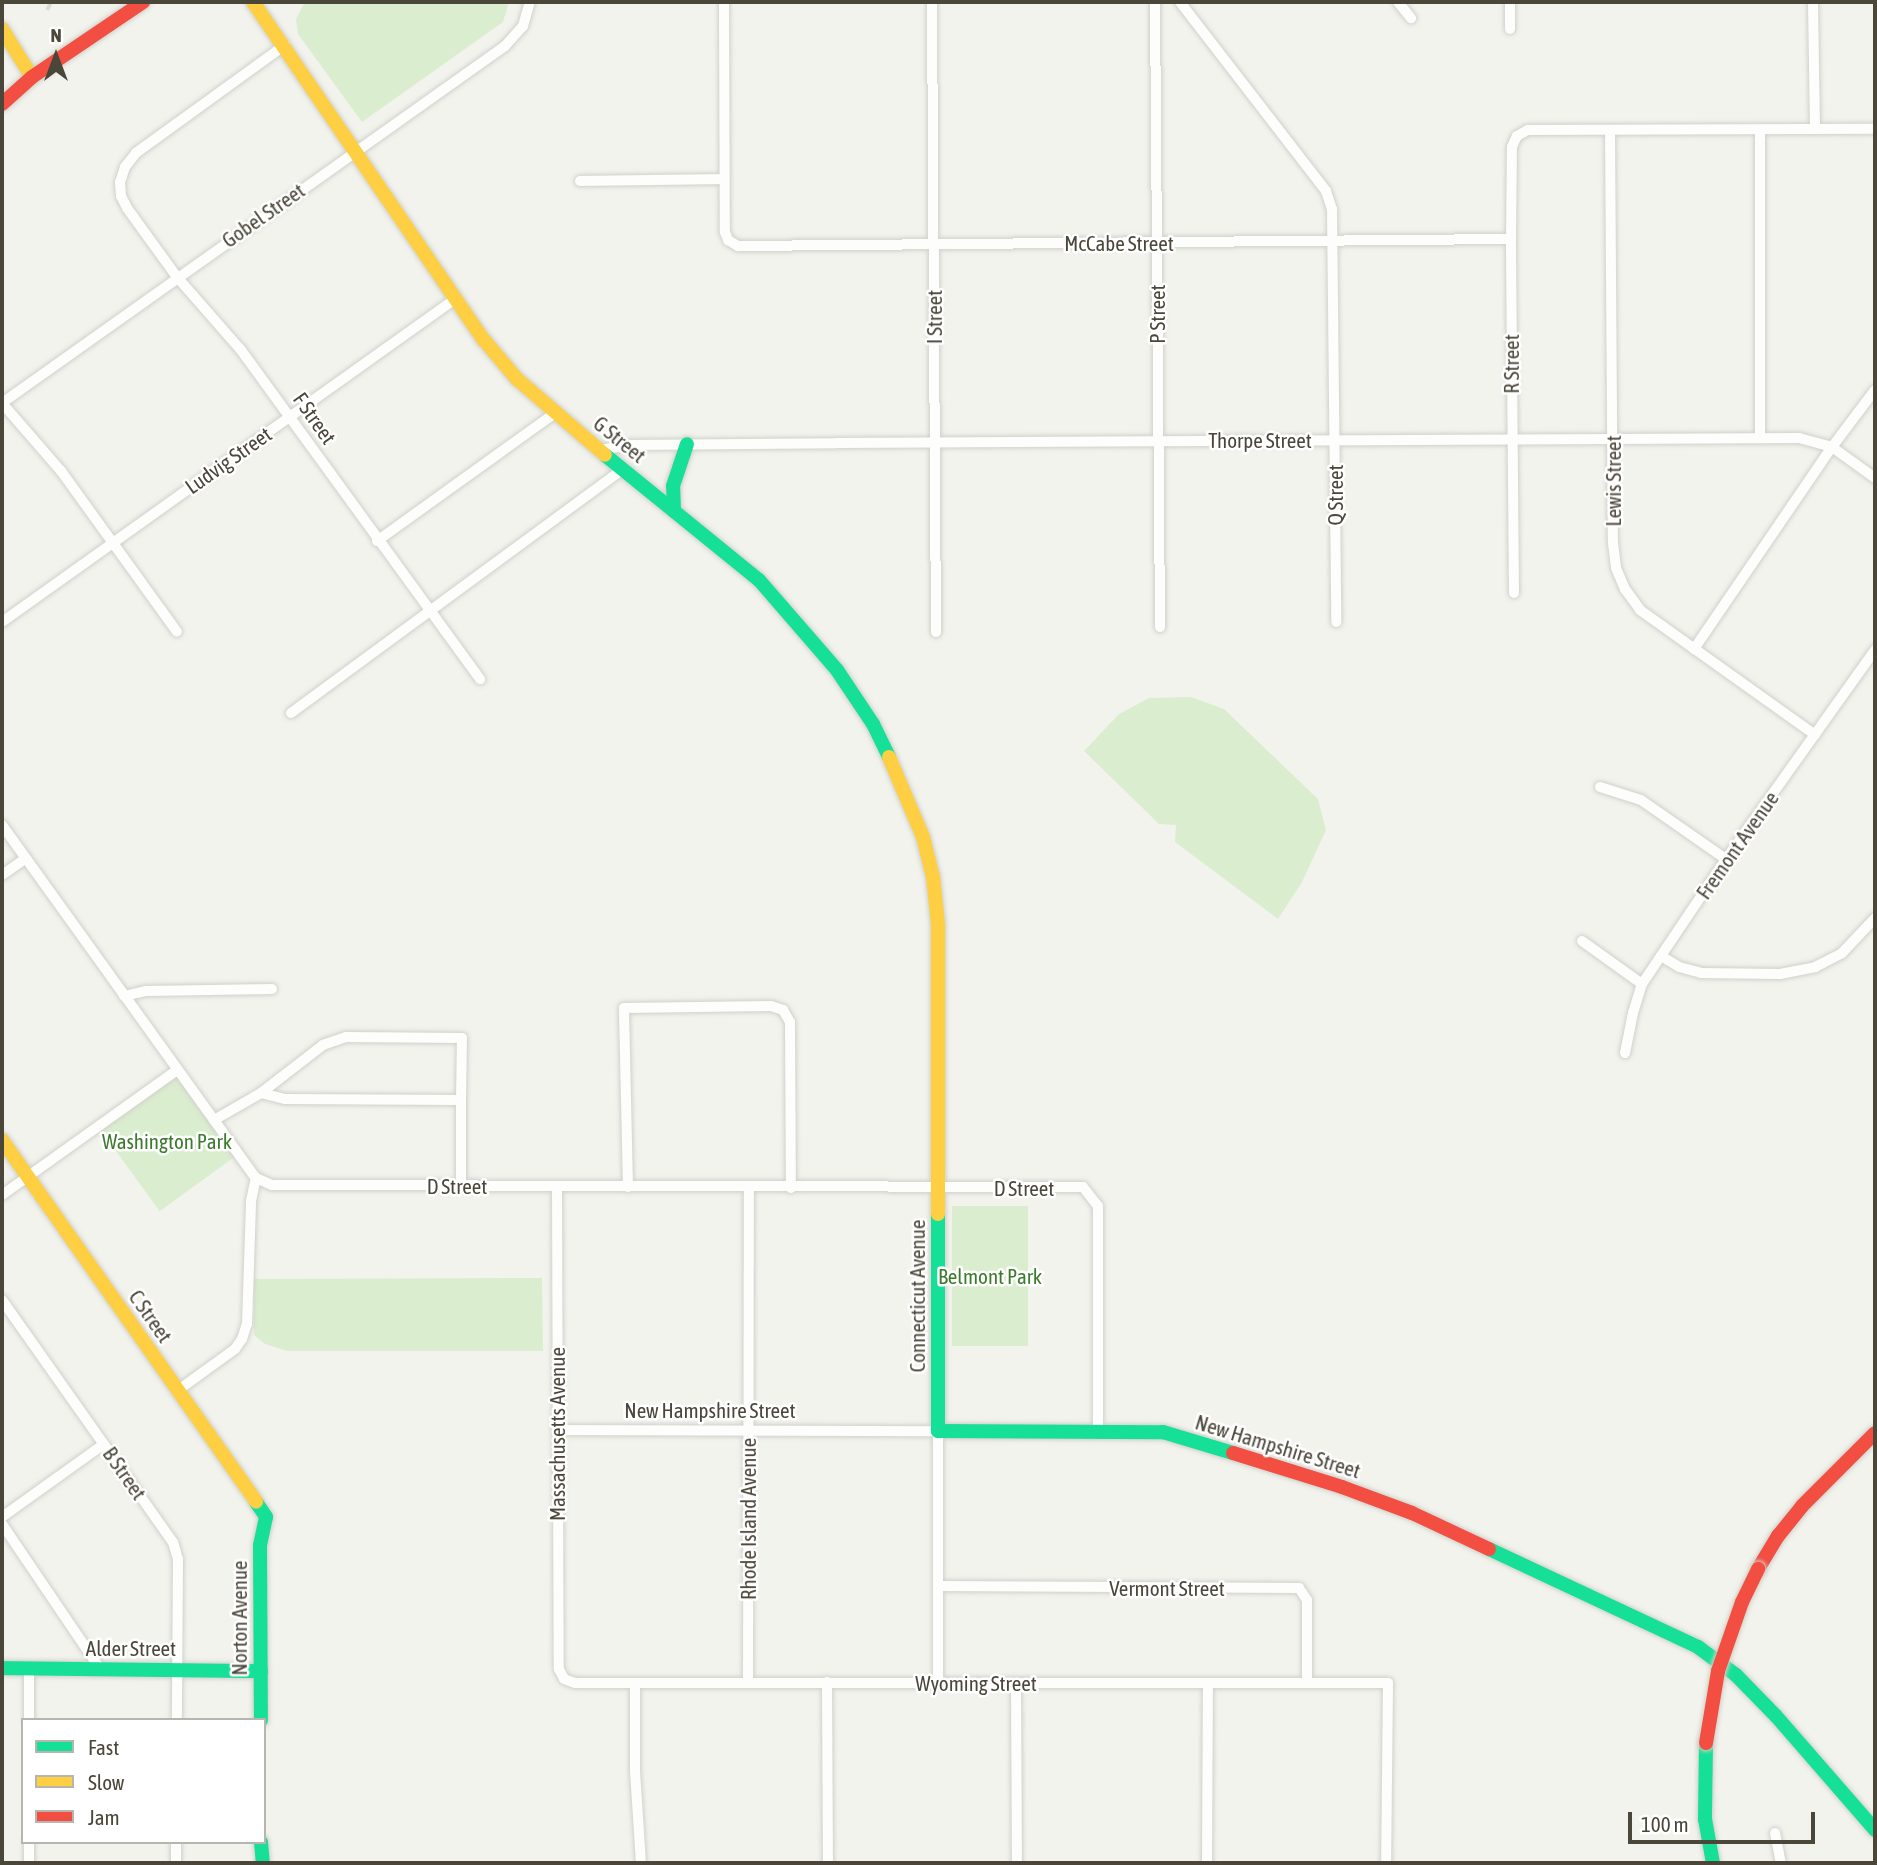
<!DOCTYPE html>
<style>
body{margin:0}
#map{position:relative;width:1877px;height:1865px;overflow:hidden;background:#f3f3ee;font-family:"Asap Condensed",sans-serif}
div>[style]{position:absolute}
.green>*{inset:0;background:#dbedcf;transform-origin:0 0}
.roads{filter:drop-shadow(0 0 2px #d1d1cb) drop-shadow(0 0 2px #d1d1cb)}
.street>*{height:10px;margin:-5px;padding:0 5px;transform-origin:5px;border-radius:5px;background:#fdfdfc}
.fast>*{height:14px;margin:-7px;padding:0 7px;transform-origin:7px;border-radius:7px;background:#16e098}
.slow>*{height:14px;margin:-7px;padding:0 7px;transform-origin:7px;border-radius:7px;background:#ffcf43}
.jam>*{height:14px;margin:-7px;padding:0 7px;transform-origin:7px;border-radius:7px;background:#f24e42}
.rail>*{height:3.5px;margin-top:-1.75px;transform-origin:0;background:repeating-linear-gradient(90deg,#dadada 0 9px,transparent 0 18px)}
.bridges{filter:drop-shadow(0 0 2px #d2d1c5) drop-shadow(0 0 2px #d2d1c5)}
.jam-bridge>*{height:14px;margin:-7px;padding:0 7px;transform-origin:7px;border-radius:7px;background:#f24e42}
span{translate:-50% -50%;white-space:nowrap;text-align:center;line-height:1.15;-webkit-text-stroke:5px #fff;paint-order:stroke}
.street-label{font-size:21px;color:#4a4639}
.park-label{font-size:21px;color:#3c7b2d}
.frame{position:absolute;inset:0;border:4px solid #4a4639;pointer-events:none}
.legend{position:absolute;left:21px;top:1718px;width:245px;height:126px;box-sizing:border-box;background:#fff;border:2px solid #b7b5b0;margin:0;padding:9px 12px;list-style:none;font-size:21px;color:#4a4639}
.legend li{display:flex;align-items:center;gap:14px;height:35px}
.legend b{width:35px;border:2px solid #b7b5b0}
.north{position:absolute;left:21px;top:21px;width:70px;height:70px;-webkit-text-stroke:5px #fff;paint-order:stroke;rotate:0deg;font-size:19px;font-weight:700;line-height:28px;text-align:center;color:#4a4639}
.north::after{content:'';display:block;margin:auto;width:24px;height:32px;background:#4a4639;clip-path:polygon(50% 0,100% 100%,50% 72%,0 100%)}
.scale{position:absolute;left:1628px;top:1812px;width:187px;height:32px;box-sizing:border-box;border:4px solid #4a4639;border-top:0;padding-left:9px;font-size:21px;line-height:24px;white-space:nowrap;color:#4a4639;-webkit-text-stroke:5px #fff;paint-order:stroke}
</style>
<div id="map">
<div class="green">
<div style="clip-path:polygon(305px 2px,509px 2px,503px 22px,362px 122px,298px 34px,296px 19px)"></div>
<div style="clip-path:polygon(1191px 697px,1224px 709px,1318px 799px,1326px 830px,1302px 882px,1278px 919px,1175px 842px,1176px 825px,1159px 824px,1084px 751px,1119px 714px,1149px 698px)"></div>
<div style="left:177px;top:1070px;width:104px;height:97px;rotate:54deg"></div>
<div style="left:952px;top:1206px;width:76px;height:140px"></div>
<div style="clip-path:polygon(542px 1278px,543px 1351px,287px 1351px,265px 1344px,254px 1335px,254px 1279px)"></div>
</div>
<div class="roads">
<div class="street">
<div style="left:724px;top:2px;width:230px;rotate:89.8deg"></div>
<div style="left:725px;top:232px;width:9px;rotate:69deg"></div>
<div style="left:728px;top:240px;width:12px;rotate:31deg"></div>
<div style="left:738px;top:246px;width:773px;rotate:-0.52deg"></div>
<div style="left:932px;top:2px;width:630px;rotate:89.64deg"></div>
<div style="left:1155px;top:2px;width:625px;rotate:89.54deg"></div>
<div style="left:1180px;top:2px;width:239px;rotate:52.3deg"></div>
<div style="left:1326px;top:191px;width:19px;rotate:72deg"></div>
<div style="left:1332px;top:209px;width:413px;rotate:89.4deg"></div>
<div style="left:1398px;top:2px;width:21px;rotate:51deg"></div>
<div style="left:1510px;top:2px;width:27px;rotate:90deg"></div>
<div style="left:1813px;top:2px;width:127px;rotate:89.1deg"></div>
<div style="left:285px;top:45px;width:184px;rotate:144.1deg"></div>
<div style="left:136px;top:153px;width:18px;rotate:128deg"></div>
<div style="left:125px;top:167px;width:16px;rotate:108deg"></div>
<div style="left:120px;top:182px;width:14px;rotate:86deg"></div>
<div style="left:121px;top:196px;width:13px;rotate:63deg"></div>
<div style="left:127px;top:208px;width:85px;rotate:54.1deg"></div>
<div style="left:177px;top:277px;width:97px;rotate:48.8deg"></div>
<div style="left:241px;top:350px;width:407px;rotate:54deg"></div>
<div style="left:1610px;top:130px;width:413px;rotate:89.6deg"></div>
<div style="left:1613px;top:543px;width:25px;rotate:83deg"></div>
<div style="left:1616px;top:568px;width:23px;rotate:67deg"></div>
<div style="left:1625px;top:589px;width:26px;rotate:54deg"></div>
<div style="left:1640px;top:610px;width:215px;rotate:35.5deg"></div>
<div style="left:1760px;top:130px;width:308px;rotate:90deg"></div>
<div style="left:580px;top:181px;width:144px;rotate:-0.8deg"></div>
<div style="left:2px;top:403px;width:617px;rotate:-35.36deg"></div>
<div style="left:505px;top:46px;width:27px;rotate:-48deg"></div>
<div style="left:523px;top:26px;width:25px;rotate:-74deg"></div>
<div style="left:2px;top:403px;width:90px;rotate:49.1deg"></div>
<div style="left:61px;top:471px;width:198px;rotate:54.2deg"></div>
<div style="left:600px;top:450px;width:27px;rotate:-10deg"></div>
<div style="left:627px;top:445px;width:210px;rotate:-0.5deg"></div>
<div style="left:837px;top:443px;width:962px;rotate:-0.3deg"></div>
<div style="left:1799px;top:438px;width:34px;rotate:15deg"></div>
<div style="left:1832px;top:447px;width:53px;rotate:35.8deg"></div>
<div style="left:377px;top:541px;width:218px;rotate:-35.7deg"></div>
<div style="left:1514px;top:593px;width:354px;rotate:-90.5deg"></div>
<div style="left:1511px;top:239px;width:92px;rotate:-89.4deg"></div>
<div style="left:1512px;top:147px;width:12px;rotate:-66deg"></div>
<div style="left:1517px;top:136px;width:13px;rotate:-29deg"></div>
<div style="left:1528px;top:130px;width:347px;rotate:-0.2deg"></div>
<div style="left:2px;top:622px;width:556px;rotate:-35.49deg"></div>
<div style="left:1694px;top:649px;width:245px;rotate:-55.7deg"></div>
<div style="left:1832px;top:447px;width:71px;rotate:-53deg"></div>
<div style="left:291px;top:713px;width:412px;rotate:-36.3deg"></div>
<div style="left:1600px;top:787px;width:43px;rotate:17.6deg"></div>
<div style="left:1641px;top:800px;width:103px;rotate:34.8deg"></div>
<div style="left:2px;top:825px;width:435px;rotate:54.3deg"></div>
<div style="left:256px;top:1178px;width:17px;rotate:24deg"></div>
<div style="left:272px;top:1185px;width:811px;rotate:0.14deg"></div>
<div style="left:1083px;top:1187px;width:24px;rotate:52deg"></div>
<div style="left:1098px;top:1206px;width:224px;rotate:90deg"></div>
<div style="left:2px;top:875px;width:29px;rotate:-35deg"></div>
<div style="left:1582px;top:941px;width:74px;rotate:35.6deg"></div>
<div style="left:1661px;top:956px;width:21px;rotate:31deg"></div>
<div style="left:1679px;top:967px;width:23px;rotate:15deg"></div>
<div style="left:1701px;top:973px;width:79px;rotate:0.7deg"></div>
<div style="left:1780px;top:974px;width:36px;rotate:-11deg"></div>
<div style="left:1815px;top:967px;width:30px;rotate:-27deg"></div>
<div style="left:1842px;top:953px;width:48px;rotate:-46.7deg"></div>
<div style="left:124px;top:996px;width:23px;rotate:-13deg"></div>
<div style="left:146px;top:991px;width:126px;rotate:-0.9deg"></div>
<div style="left:1625px;top:1053px;width:41px;rotate:-78.7deg"></div>
<div style="left:1633px;top:1013px;width:30px;rotate:-73deg"></div>
<div style="left:1642px;top:984px;width:151px;rotate:-56.1deg"></div>
<div style="left:1726px;top:859px;width:257px;rotate:-54.5deg"></div>
<div style="left:461px;top:1100px;width:62px;rotate:-89.1deg"></div>
<div style="left:462px;top:1038px;width:116px;rotate:-179.5deg"></div>
<div style="left:346px;top:1037px;width:24px;rotate:161deg"></div>
<div style="left:323px;top:1045px;width:78px;rotate:142.3deg"></div>
<div style="left:261px;top:1093px;width:25px;rotate:14deg"></div>
<div style="left:285px;top:1099px;width:176px;rotate:0.3deg"></div>
<div style="left:461px;top:1100px;width:86px;rotate:90deg"></div>
<div style="left:214px;top:1120px;width:54px;rotate:-29.9deg"></div>
<div style="left:557px;top:1187px;width:482px;rotate:89.8deg"></div>
<div style="left:559px;top:1669px;width:11px;rotate:63deg"></div>
<div style="left:564px;top:1679px;width:12px;rotate:20deg"></div>
<div style="left:575px;top:1683px;width:813px"></div>
<div style="left:1388px;top:1683px;width:180px;rotate:90.6deg"></div>
<div style="left:628px;top:1187px;width:179px;rotate:-91.3deg"></div>
<div style="left:624px;top:1008px;width:147px;rotate:-0.8deg"></div>
<div style="left:771px;top:1006px;width:13px;rotate:18deg"></div>
<div style="left:783px;top:1010px;width:14px;rotate:60deg"></div>
<div style="left:790px;top:1022px;width:166px;rotate:89.7deg"></div>
<div style="left:2px;top:1195px;width:215px;rotate:-35.5deg"></div>
<div style="left:2px;top:1300px;width:296px;rotate:54.8deg"></div>
<div style="left:173px;top:1542px;width:18px;rotate:74deg"></div>
<div style="left:178px;top:1559px;width:161px;rotate:90.4deg"></div>
<div style="left:177px;top:1391px;width:72px;rotate:-35.9deg"></div>
<div style="left:235px;top:1349px;width:12px;rotate:-55deg"></div>
<div style="left:242px;top:1339px;width:16px;rotate:-72deg"></div>
<div style="left:247px;top:1324px;width:123px;rotate:-88.1deg"></div>
<div style="left:251px;top:1201px;width:24px;rotate:-78deg"></div>
<div style="left:557px;top:1430px;width:381px;rotate:0.2deg"></div>
<div style="left:938px;top:1431px;width:252px;rotate:90deg"></div>
<div style="left:2px;top:1517px;width:125px;rotate:-35.6deg"></div>
<div style="left:2px;top:1524px;width:175px;rotate:55.9deg"></div>
<div style="left:938px;top:1586px;width:361px;rotate:0.3deg"></div>
<div style="left:1299px;top:1588px;width:14px;rotate:56deg"></div>
<div style="left:1307px;top:1600px;width:83px;rotate:90deg"></div>
<div style="left:29px;top:1668px;width:52px;rotate:90deg"></div>
<div style="left:748px;top:1682px;width:494px;rotate:-89.9deg"></div>
<div style="left:827px;top:1682px;width:181px;rotate:89.7deg"></div>
<div style="left:635px;top:1683px;width:88px;rotate:90deg"></div>
<div style="left:635px;top:1771px;width:92px;rotate:86.3deg"></div>
<div style="left:1016px;top:1683px;width:180px;rotate:89.7deg"></div>
<div style="left:1775px;top:1833px;width:31px;rotate:79deg"></div>
<div style="left:29px;top:1842px;width:21px;rotate:90deg"></div>
<div style="left:176px;top:1863px;width:21px;rotate:-90deg"></div>
<div style="left:1207px;top:1863px;width:180px;rotate:-89.7deg"></div>
</div>
<div class="fast">
<div style="left:605px;top:455px;width:198px;rotate:39.1deg"></div>
<div style="left:759px;top:580px;width:119px;rotate:49.1deg"></div>
<div style="left:837px;top:670px;width:65px;rotate:56.3deg"></div>
<div style="left:873px;top:724px;width:37px;rotate:64deg"></div>
<div style="left:674px;top:511px;width:25px;rotate:-92deg"></div>
<div style="left:673px;top:486px;width:44px;rotate:-71.6deg"></div>
<div style="left:938px;top:1214px;width:217px;rotate:90deg"></div>
<div style="left:938px;top:1431px;width:225px;rotate:0.3deg"></div>
<div style="left:1163px;top:1432px;width:73px;rotate:16.7deg"></div>
<div style="left:256px;top:1502px;width:18px;rotate:56deg"></div>
<div style="left:266px;top:1517px;width:29px;rotate:102deg"></div>
<div style="left:260px;top:1545px;width:175px;rotate:89.7deg"></div>
<div style="left:1489px;top:1549px;width:231px;rotate:25.1deg"></div>
<div style="left:1698px;top:1647px;width:47px;rotate:36.4deg"></div>
<div style="left:1736px;top:1675px;width:57px;rotate:45.7deg"></div>
<div style="left:1776px;top:1716px;width:151px;rotate:49deg"></div>
<div style="left:2px;top:1668px;width:259px;rotate:0.7deg"></div>
<div style="left:1706px;top:1743px;width:76px;rotate:90.8deg"></div>
<div style="left:1705px;top:1819px;width:45px;rotate:79.7deg"></div>
<div style="left:261px;top:1842px;width:21px;rotate:85deg"></div>
</div>
<div class="slow">
<div style="left:253px;top:2px;width:409px;rotate:55.7deg"></div>
<div style="left:484px;top:340px;width:51px;rotate:49.8deg"></div>
<div style="left:517px;top:379px;width:116px;rotate:40.8deg"></div>
<div style="left:2px;top:29px;width:57px;rotate:58deg"></div>
<div style="left:889px;top:757px;width:87px;rotate:67deg"></div>
<div style="left:923px;top:837px;width:41px;rotate:76deg"></div>
<div style="left:933px;top:877px;width:47px;rotate:83.9deg"></div>
<div style="left:938px;top:924px;width:290px;rotate:90deg"></div>
<div style="left:2px;top:1140px;width:442px;rotate:54.9deg"></div>
</div>
<div class="jam">
<div style="left:2px;top:104px;width:40px;rotate:-42deg"></div>
<div style="left:32px;top:77px;width:134px;rotate:-34deg"></div>
<div style="left:1233px;top:1453px;width:114px;rotate:17.3deg"></div>
<div style="left:1342px;top:1487px;width:75px;rotate:20.4deg"></div>
<div style="left:1412px;top:1513px;width:85px;rotate:25.1deg"></div>
<div style="left:1758px;top:1569px;width:39px;rotate:-59deg"></div>
<div style="left:1778px;top:1536px;width:38px;rotate:-51deg"></div>
<div style="left:1802px;top:1506px;width:103px;rotate:-45deg"></div>
</div>
</div>
<div class="rail">
<div style="left:47px;top:10px;width:9px;rotate:-63deg"></div>
</div>
<div class="bridges">
<div class="jam-bridge">
<div style="left:1706px;top:1743px;width:73px;rotate:-80.5deg"></div>
<div style="left:1718px;top:1671px;width:73px;rotate:-70.8deg"></div>
<div style="left:1742px;top:1602px;width:37px;rotate:-64deg"></div>
</div>
</div>
<div class="street-label">
<span style="left:263px;top:215px;rotate:-35deg">Gobel Street</span>
<span style="left:1119px;top:243px">McCabe Street</span>
<span style="left:1157px;top:314px;rotate:-90deg">P Street</span>
<span style="left:934px;top:317px;rotate:-90deg">I Street</span>
<span style="left:1511px;top:364px;rotate:-90deg">R Street</span>
<span style="left:315px;top:418px;rotate:55deg">F Street</span>
<span style="left:620px;top:439px;rotate:39deg">G Street</span>
<span style="left:1260px;top:440px">Thorpe Street</span>
<span style="left:228px;top:460px;rotate:-35deg">Ludvig Street</span>
<span style="left:1613px;top:481px;rotate:-90deg">Lewis Street</span>
<span style="left:1335px;top:495px;rotate:-90deg">Q Street</span>
<span style="left:1737px;top:845px;rotate:-55deg">Fremont Avenue</span>
<span style="left:457px;top:1186px">D Street</span>
<span style="left:1024px;top:1188px">D Street</span>
<span style="left:917px;top:1296px;rotate:-90deg">Connecticut Avenue</span>
<span style="left:151px;top:1316px;rotate:55deg">C Street</span>
<span style="left:710px;top:1410px">New Hampshire Street</span>
<span style="left:557px;top:1434px;rotate:-90deg">Massachusetts Avenue</span>
<span style="left:1278px;top:1446px;rotate:17deg">New Hampshire Street</span>
<span style="left:125px;top:1473px;rotate:55deg">B Street</span>
<span style="left:748px;top:1519px;rotate:-90deg">Rhode Island Avenue</span>
<span style="left:1167px;top:1588px">Vermont Street</span>
<span style="left:239px;top:1618px;rotate:-90deg">Norton Avenue</span>
<span style="left:131px;top:1648px">Alder Street</span>
<span style="left:976px;top:1683px">Wyoming Street</span>
</div>
<div class="park-label">
<span style="left:167px;top:1141px">Washington Park</span>
<span style="left:990px;top:1276px">Belmont Park</span>
</div>
<div class="frame"></div>
<ul class="legend">
<li><b style="height:9px;background:#16e098"></b>Fast</li>
<li><b style="height:9px;background:#ffcf43"></b>Slow</li>
<li><b style="height:9px;background:#f24e42"></b>Jam</li>
</ul>
<div class="north">N</div>
<div class="scale">100 m</div>
</div>
